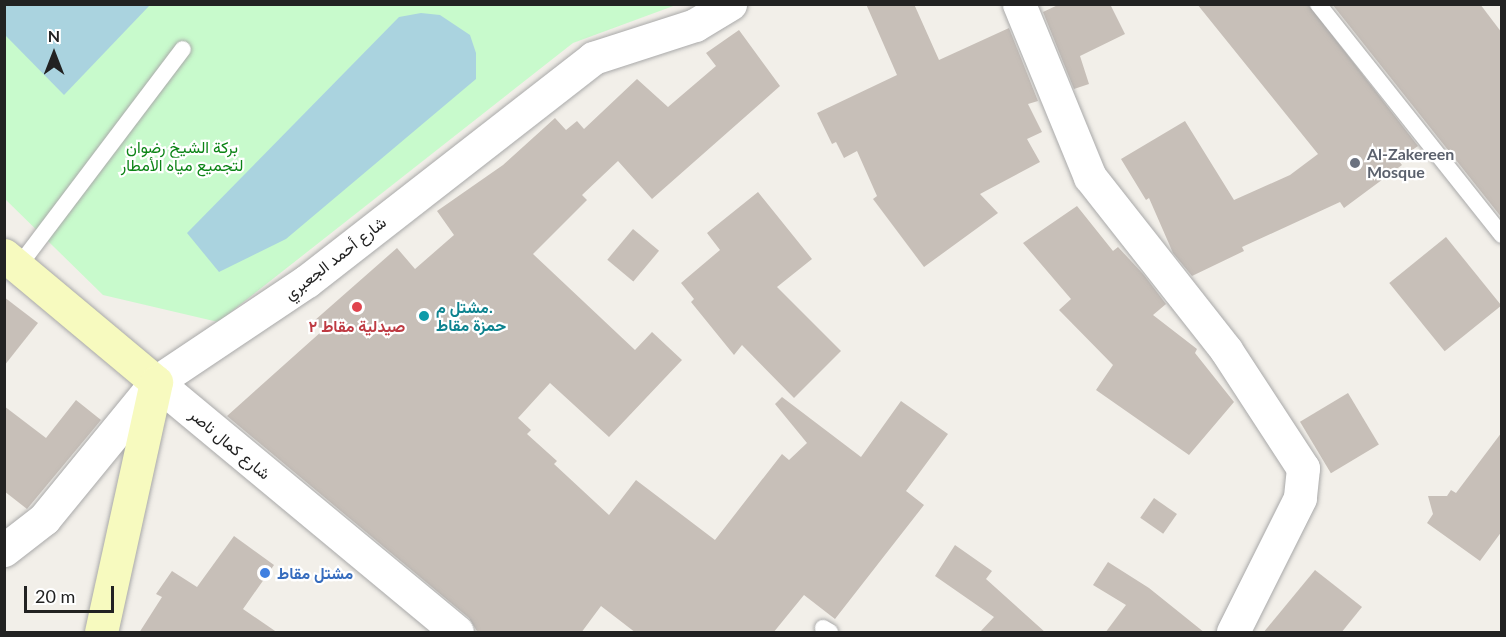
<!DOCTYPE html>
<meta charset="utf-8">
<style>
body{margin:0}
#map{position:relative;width:1506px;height:637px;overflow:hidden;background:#f2efe9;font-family:Lato,Vazirmatn,sans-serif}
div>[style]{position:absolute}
.park>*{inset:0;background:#c8facc}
.water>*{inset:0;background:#aad3df}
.building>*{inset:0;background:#c7bfb8;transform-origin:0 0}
.roads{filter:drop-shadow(0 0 2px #a9a9a9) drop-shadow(0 0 2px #a9a9a9)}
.lane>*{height:16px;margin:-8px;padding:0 8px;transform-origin:8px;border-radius:8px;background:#fff}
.street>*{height:33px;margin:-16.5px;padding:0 16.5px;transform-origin:16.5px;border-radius:16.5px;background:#fff}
.secondary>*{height:33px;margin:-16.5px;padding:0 16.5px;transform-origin:16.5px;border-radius:16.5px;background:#f7fabf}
.dots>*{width:16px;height:16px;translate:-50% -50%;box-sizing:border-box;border:3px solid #fff;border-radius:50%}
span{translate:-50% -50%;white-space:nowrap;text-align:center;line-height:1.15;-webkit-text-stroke:4.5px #fff;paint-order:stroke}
.park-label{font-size:16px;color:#0c8416}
.worship-label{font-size:16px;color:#5b616d;font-weight:700}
.left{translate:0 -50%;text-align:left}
.street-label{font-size:16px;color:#222}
.culture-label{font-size:16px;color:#0d838f;font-weight:700}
.health-label{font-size:16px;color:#be3a42;font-weight:700}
.shop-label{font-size:16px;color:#366cbe;font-weight:700}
.frame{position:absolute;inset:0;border:6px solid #222;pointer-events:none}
.north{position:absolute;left:24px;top:24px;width:60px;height:60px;-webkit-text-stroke:4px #fff;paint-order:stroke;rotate:0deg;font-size:16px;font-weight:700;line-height:24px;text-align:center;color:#222}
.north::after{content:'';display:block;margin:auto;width:21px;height:27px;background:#222;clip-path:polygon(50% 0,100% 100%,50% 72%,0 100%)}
.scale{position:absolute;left:24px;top:586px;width:90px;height:27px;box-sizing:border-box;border:3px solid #222;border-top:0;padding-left:8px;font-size:18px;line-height:21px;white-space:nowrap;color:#222;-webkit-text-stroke:4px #fff;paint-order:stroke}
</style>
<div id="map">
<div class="park">
<div style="clip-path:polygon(4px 5px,676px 5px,573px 43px,218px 322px,103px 295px,5px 199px)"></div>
</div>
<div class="water">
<div style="clip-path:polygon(4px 5px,5px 4px,150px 5px,64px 95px,5px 35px)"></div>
<div style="clip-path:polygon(421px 13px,440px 15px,470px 35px,476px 53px,476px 79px,286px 239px,219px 272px,187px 233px,399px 17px)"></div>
</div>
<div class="building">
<div style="clip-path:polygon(866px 4px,914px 4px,939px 60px,1009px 28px,1038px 101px,1028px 104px,1042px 132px,1027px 139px,1040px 162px,980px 194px,998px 213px,924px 267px,873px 199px,877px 196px,857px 151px,844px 158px,836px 142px,832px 144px,817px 113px,897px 75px)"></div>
<div style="clip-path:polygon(1060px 4px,1110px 4px,1125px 34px,1080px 56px,1089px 84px,1074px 89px,1043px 12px)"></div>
<div style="clip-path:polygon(1197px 4px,1308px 4px,1418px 146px,1398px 160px,1402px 165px,1344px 208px,1340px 202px,1242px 247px,1244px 251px,1192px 276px,1173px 253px,1149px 198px,1146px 200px,1121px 159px,1185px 121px,1234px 200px,1290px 175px,1318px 154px)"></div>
<div style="clip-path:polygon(1332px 4px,1480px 4px,1502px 33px,1502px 218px)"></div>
<div style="clip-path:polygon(739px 30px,780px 86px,652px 199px,618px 161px,582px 195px,587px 200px,533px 254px,635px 350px,652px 332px,682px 360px,609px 437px,550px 383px,518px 418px,531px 430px,527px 434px,557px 461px,554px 464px,609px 515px,636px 480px,715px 540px,782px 454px,789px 460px,807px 443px,775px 404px,782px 397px,861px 457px,901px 401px,948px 434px,906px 491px,924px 505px,835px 619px,804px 595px,773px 633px,636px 633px,601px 606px,581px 633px,478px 633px,469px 618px,227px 416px,322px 331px,314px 321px,397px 248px,415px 269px,454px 235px,437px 211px,503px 165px,555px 118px,566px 130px,577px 121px,584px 129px,637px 79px,668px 107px,716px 66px,706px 53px)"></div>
<div style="clip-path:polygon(758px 192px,812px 259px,777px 287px,841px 351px,794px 398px,742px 345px,734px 355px,691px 302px,694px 299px,681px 283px,720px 250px,707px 233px)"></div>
<div style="clip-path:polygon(1077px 206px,1113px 251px,1118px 247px,1144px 275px,1166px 304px,1153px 315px,1197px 349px,1195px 353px,1234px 402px,1189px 455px,1096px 390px,1113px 365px,1059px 310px,1071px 299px,1023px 243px)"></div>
<div style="left:633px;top:229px;width:34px;height:40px;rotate:40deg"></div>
<div style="left:1446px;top:237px;width:88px;height:73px;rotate:51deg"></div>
<div style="clip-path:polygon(4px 297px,38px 323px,4px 366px)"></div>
<div style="left:1348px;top:393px;width:60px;height:56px;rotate:59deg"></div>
<div style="clip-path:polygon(76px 400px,101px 420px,27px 509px,4px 491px,4px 406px,46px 438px)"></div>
<div style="clip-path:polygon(1502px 432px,1502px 531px,1480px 561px,1427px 523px,1433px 514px,1428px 496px,1447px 496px,1451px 490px,1456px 493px)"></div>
<div style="left:1154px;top:498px;width:28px;height:24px;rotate:35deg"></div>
<div style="clip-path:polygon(234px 536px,274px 565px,243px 609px,278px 633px,139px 633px,162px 597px,156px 594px,172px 571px,197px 587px)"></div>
<div style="clip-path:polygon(955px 545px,992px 571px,986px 579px,1046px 633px,979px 633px,994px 617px,935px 576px)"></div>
<div style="clip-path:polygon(1108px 562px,1149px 588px,1205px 633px,1105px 633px,1126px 605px,1093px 585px)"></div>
<div style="clip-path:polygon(1315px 570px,1362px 607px,1341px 633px,1263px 633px)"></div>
</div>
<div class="roads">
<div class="lane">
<div style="left:1318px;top:4px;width:295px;rotate:51.5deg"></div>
<div style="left:18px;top:267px;width:273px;rotate:-52.9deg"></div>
<div style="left:823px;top:628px;width:8px;rotate:30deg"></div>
</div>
<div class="street">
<div style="left:1019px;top:4px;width:187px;rotate:67.7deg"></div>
<div style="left:1090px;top:177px;width:220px;rotate:51.8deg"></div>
<div style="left:1226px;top:350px;width:141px;rotate:56.9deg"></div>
<div style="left:1303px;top:468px;width:30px;rotate:96deg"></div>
<div style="left:1300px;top:498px;width:150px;rotate:116.6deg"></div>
<div style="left:156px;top:382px;width:391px;rotate:39.7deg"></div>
<div style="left:4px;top:550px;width:51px;rotate:-37.8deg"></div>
<div style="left:44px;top:519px;width:177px;rotate:-50.7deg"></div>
<div style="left:156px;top:382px;width:182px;rotate:-33.8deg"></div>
<div style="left:307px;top:281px;width:363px;rotate:-37.9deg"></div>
<div style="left:593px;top:58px;width:107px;rotate:-17.9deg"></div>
<div style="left:695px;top:25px;width:41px;rotate:-31deg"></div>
</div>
<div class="secondary">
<div style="left:4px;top:255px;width:198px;rotate:39.9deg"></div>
<div style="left:156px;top:382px;width:256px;rotate:102.4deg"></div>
</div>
</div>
<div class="dots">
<div style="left:1355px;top:163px;background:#6b7280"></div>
<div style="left:357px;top:307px;background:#e0444e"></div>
<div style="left:424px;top:316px;background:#0f9aa8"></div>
<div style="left:265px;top:573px;background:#3f7fe0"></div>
</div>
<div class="park-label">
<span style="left:182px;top:156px">بركة الشيخ رضوان<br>لتجميع مياه الأمطار</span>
</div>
<div class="worship-label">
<span class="left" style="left:1367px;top:163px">Al-Zakereen<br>Mosque</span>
</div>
<div class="street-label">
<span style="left:335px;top:258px;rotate:-38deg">شارع أحمد الجعبري</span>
<span style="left:230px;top:444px;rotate:40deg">شارع كمال ناصر</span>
</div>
<div class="culture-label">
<span class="left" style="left:436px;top:316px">مشتل م.<br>حمزة مقاط</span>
</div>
<div class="health-label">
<span style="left:357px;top:326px">صيدلية مقاط ٢</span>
</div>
<div class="shop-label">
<span class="left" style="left:277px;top:573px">مشتل مقاط</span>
</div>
<div class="frame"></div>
<div class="north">N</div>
<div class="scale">20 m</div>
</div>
